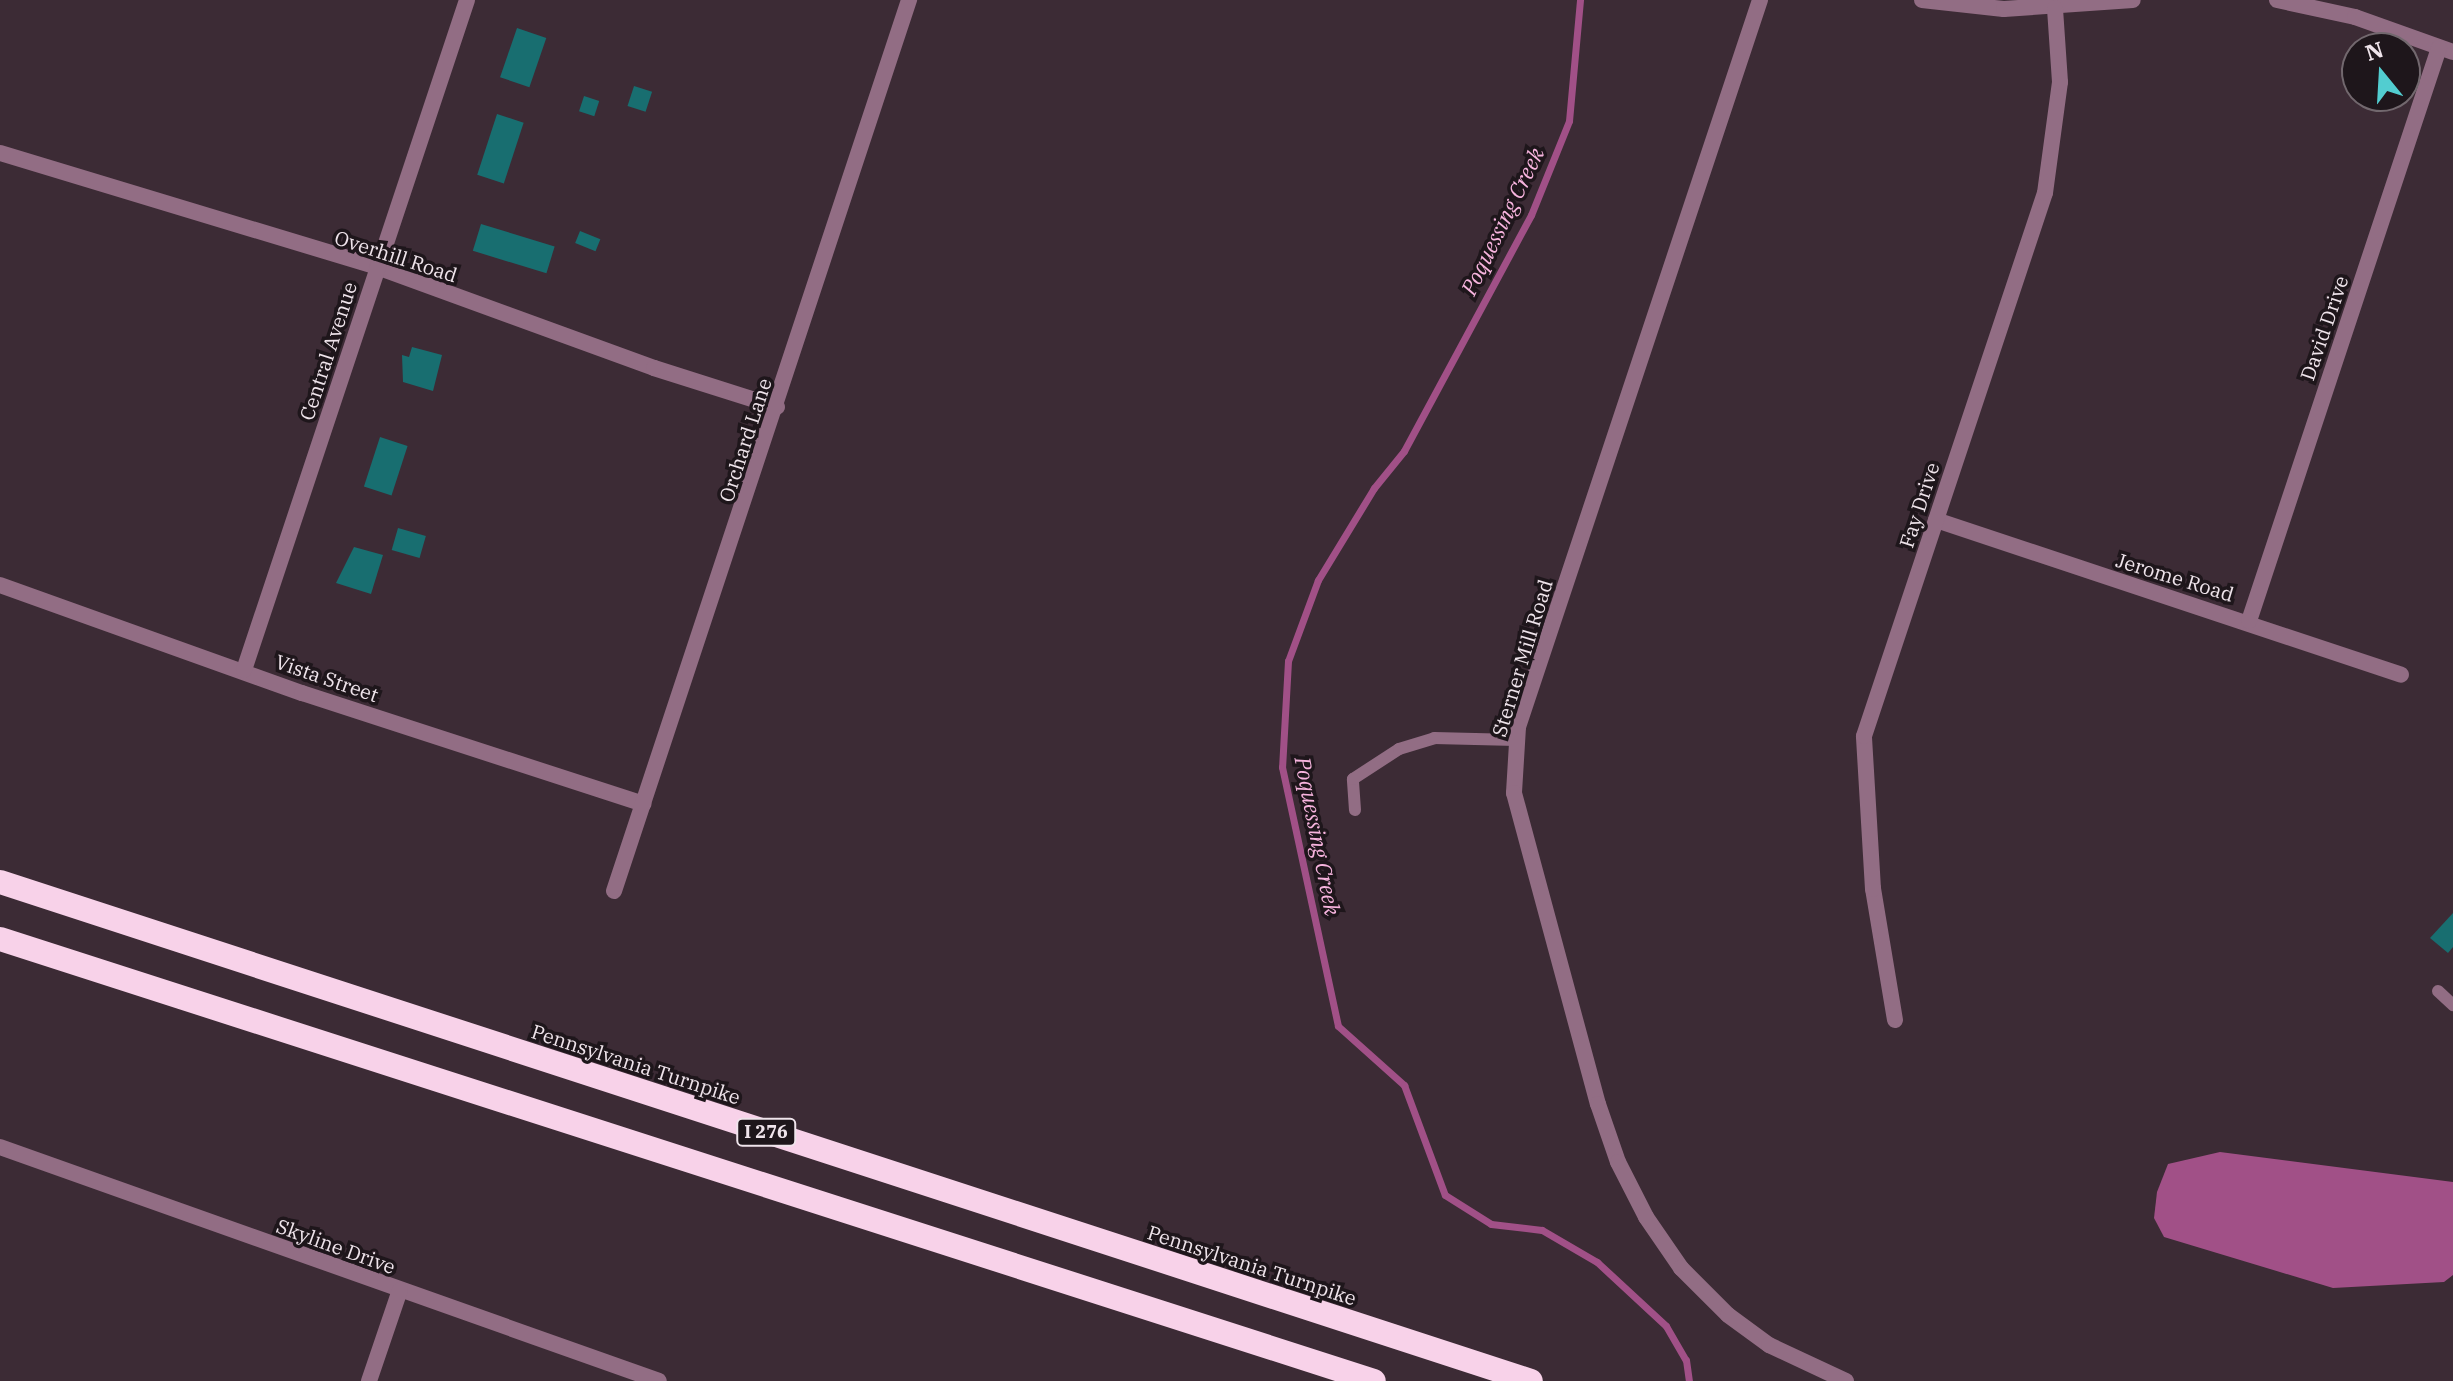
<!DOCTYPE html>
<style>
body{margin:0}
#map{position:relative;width:2453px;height:1381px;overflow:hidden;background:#3c2b35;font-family:"IBM Plex Serif",serif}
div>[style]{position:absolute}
.water>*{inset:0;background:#a15087}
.stream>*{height:7px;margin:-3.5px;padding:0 3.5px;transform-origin:3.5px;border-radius:3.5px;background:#a15087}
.building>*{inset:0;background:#186e70;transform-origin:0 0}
.lane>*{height:12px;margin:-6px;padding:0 6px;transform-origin:6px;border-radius:6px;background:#926d84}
.street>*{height:16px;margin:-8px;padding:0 8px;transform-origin:8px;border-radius:8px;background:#926d84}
.highway>*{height:24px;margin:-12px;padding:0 12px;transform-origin:12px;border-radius:12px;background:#f8d2e9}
span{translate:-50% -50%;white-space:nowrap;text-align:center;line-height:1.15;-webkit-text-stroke:7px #1e161b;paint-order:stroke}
.shield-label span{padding:2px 6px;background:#1e161b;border:2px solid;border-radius:6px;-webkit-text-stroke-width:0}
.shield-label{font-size:18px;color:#efe4eb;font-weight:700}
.street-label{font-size:20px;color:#efe4eb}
.water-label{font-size:22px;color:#f7b4de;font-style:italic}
.north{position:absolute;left:2341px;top:32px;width:80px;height:80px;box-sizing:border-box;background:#1e161b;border:2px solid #72686e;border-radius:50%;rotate:342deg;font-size:22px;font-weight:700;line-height:32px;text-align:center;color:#efe4eb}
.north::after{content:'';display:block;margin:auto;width:28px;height:36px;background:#52cdd0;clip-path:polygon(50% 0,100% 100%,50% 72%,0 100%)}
</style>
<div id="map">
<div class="water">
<div style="clip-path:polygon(2220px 1152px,2453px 1182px,2453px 1275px,2444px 1282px,2333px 1288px,2164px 1237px,2154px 1218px,2157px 1192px,2168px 1164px)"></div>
</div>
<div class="stream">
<div style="left:1580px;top:0;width:121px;rotate:95.2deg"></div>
<div style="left:1569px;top:121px;width:101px;rotate:112deg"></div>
<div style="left:1531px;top:215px;width:268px;rotate:118.3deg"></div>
<div style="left:1404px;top:451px;width:48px;rotate:129deg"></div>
<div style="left:1374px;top:488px;width:108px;rotate:121.3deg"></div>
<div style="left:1318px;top:580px;width:86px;rotate:110.3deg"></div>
<div style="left:1288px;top:661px;width:106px;rotate:93.2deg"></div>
<div style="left:1282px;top:767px;width:265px;rotate:77.8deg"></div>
<div style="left:1338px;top:1026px;width:89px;rotate:41.8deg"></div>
<div style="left:1404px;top:1085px;width:117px;rotate:69.6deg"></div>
<div style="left:1445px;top:1195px;width:54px;rotate:32.2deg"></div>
<div style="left:1491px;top:1224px;width:51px;rotate:6.7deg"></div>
<div style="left:1542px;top:1230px;width:64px;rotate:30.2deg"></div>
<div style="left:1597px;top:1262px;width:94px;rotate:42.8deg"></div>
<div style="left:1666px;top:1326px;width:39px;rotate:60deg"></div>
<div style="left:1686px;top:1360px;width:21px;rotate:82deg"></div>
</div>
<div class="building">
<div style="left:517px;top:28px;width:31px;height:52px;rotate:19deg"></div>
<div style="left:634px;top:86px;width:19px;height:21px;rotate:18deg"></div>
<div style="left:584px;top:96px;width:16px;height:16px;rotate:18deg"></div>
<div style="left:497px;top:114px;width:28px;height:64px;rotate:18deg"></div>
<div style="left:481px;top:224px;width:77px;height:28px;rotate:17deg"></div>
<div style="left:580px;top:231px;width:22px;height:13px;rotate:22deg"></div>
<div style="clip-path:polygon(412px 347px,442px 355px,433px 391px,403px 382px,402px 355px,409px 357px)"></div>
<div style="left:380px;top:437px;width:29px;height:52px;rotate:18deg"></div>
<div style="left:398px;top:528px;width:29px;height:23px;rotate:16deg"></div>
<div style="clip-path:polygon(354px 547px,383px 555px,371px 594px,336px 583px)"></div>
<div style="clip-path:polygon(2453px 913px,2453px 947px,2448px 953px,2430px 938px)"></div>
</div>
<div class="lane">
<div style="left:1355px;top:810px;width:31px;rotate:-94deg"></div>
<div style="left:1353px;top:779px;width:55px;rotate:-33.1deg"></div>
<div style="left:1399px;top:749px;width:37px;rotate:-17deg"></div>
<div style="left:1434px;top:738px;width:82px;rotate:1.4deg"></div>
<div style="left:2438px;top:991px;width:21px;rotate:43deg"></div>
</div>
<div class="street">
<div style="left:1760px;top:0;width:766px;rotate:108.41deg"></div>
<div style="left:1518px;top:727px;width:66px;rotate:93.5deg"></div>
<div style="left:1514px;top:793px;width:322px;rotate:74.9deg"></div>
<div style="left:1598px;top:1104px;width:61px;rotate:71deg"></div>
<div style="left:1618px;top:1162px;width:62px;rotate:63deg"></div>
<div style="left:1646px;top:1217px;width:62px;rotate:55.5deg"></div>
<div style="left:1681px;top:1268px;width:66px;rotate:45deg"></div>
<div style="left:1728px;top:1315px;width:51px;rotate:36.2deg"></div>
<div style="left:1769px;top:1345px;width:85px;rotate:25.1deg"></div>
<div style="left:1922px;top:0;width:82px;rotate:6.3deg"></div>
<div style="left:2004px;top:9px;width:129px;rotate:-4deg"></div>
<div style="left:2277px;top:0;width:80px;rotate:12.3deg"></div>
<div style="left:2355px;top:17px;width:104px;rotate:19.7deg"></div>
<div style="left:0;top:153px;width:394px;rotate:16.8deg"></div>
<div style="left:377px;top:267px;width:295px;rotate:20deg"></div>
<div style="left:654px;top:368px;width:129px;rotate:17.6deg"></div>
<div style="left:1936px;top:520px;width:490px;rotate:18.4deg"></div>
<div style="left:0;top:585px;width:321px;rotate:19.7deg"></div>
<div style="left:302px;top:693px;width:359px;rotate:18deg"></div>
<div style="left:2249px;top:621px;width:604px;rotate:-71.66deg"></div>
<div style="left:244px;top:670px;width:706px;rotate:-71.59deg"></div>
<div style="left:614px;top:891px;width:939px;rotate:-71.68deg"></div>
<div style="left:1895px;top:1020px;width:133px;rotate:-99.5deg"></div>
<div style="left:1873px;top:889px;width:153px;rotate:-93.4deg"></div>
<div style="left:1864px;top:736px;width:572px;rotate:-71.57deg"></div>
<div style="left:2045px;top:193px;width:112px;rotate:-82.3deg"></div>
<div style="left:2060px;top:82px;width:74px;rotate:-93.9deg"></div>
<div style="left:0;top:1147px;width:699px;rotate:19.55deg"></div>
<div style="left:369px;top:1381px;width:96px;rotate:-71.2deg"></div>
</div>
<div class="highway">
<div style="left:0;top:882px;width:1610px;rotate:18.05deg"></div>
<div style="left:0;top:939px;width:1443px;rotate:17.83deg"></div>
</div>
<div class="shield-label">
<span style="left:766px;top:1132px">I 276</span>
</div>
<div class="street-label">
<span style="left:396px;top:256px;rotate:18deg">Overhill Road</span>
<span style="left:2324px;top:328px;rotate:-71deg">David Drive</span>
<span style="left:328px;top:351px;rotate:-72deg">Central Avenue</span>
<span style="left:745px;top:440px;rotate:-72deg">Orchard Lane</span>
<span style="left:1919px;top:505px;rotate:-72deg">Fay Drive</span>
<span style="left:2175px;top:577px;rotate:17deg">Jerome Road</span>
<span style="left:1522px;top:658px;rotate:-73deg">Sterner Mill Road</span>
<span style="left:327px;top:678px;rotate:19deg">Vista Street</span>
<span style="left:636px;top:1064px;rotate:18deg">Pennsylvania Turnpike</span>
<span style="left:336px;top:1246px;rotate:20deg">Skyline Drive</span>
<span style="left:1252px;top:1265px;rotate:18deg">Pennsylvania Turnpike</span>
</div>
<div class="water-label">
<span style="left:1502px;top:221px;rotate:-64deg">Poquessing Creek</span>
<span style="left:1318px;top:836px;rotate:79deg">Poquessing Creek</span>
</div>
<div class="north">N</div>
</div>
